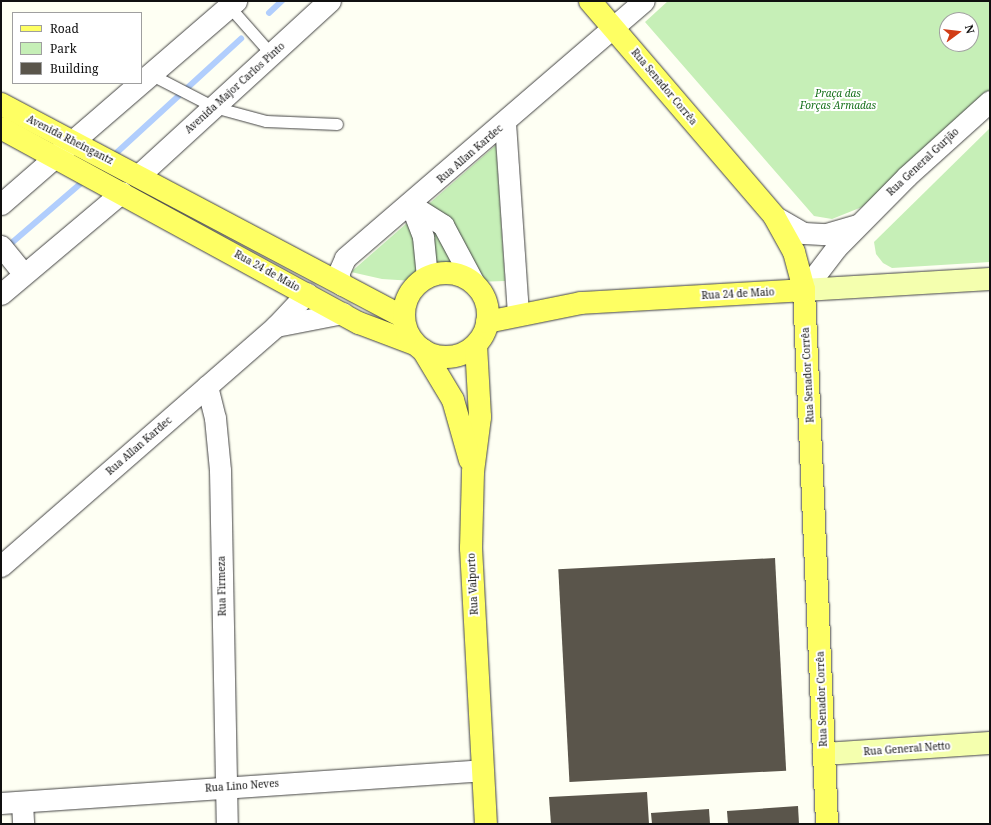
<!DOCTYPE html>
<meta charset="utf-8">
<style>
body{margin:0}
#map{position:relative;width:991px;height:825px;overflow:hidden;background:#fefff3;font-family:"Noto Serif",serif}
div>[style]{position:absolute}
.green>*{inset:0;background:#c6efb7}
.stream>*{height:5.5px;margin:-2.75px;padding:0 2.75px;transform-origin:2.75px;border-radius:2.75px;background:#b1cefd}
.building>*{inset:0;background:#5a554b;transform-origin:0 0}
.roads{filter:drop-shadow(0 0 1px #434343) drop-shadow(0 0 1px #434343)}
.service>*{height:11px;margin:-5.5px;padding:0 5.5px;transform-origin:5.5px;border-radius:5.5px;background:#fff}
.minor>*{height:21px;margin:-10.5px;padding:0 10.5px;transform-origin:10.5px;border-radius:10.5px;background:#fff}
.tertiary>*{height:22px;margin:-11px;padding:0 11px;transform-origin:11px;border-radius:11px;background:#fff}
.secondary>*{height:22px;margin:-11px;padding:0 11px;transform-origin:11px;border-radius:11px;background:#f4ffae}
.primary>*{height:22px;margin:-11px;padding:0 11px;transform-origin:11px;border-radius:11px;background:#feff63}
.primary>.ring{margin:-11px;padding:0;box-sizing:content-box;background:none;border:22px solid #feff63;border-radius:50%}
span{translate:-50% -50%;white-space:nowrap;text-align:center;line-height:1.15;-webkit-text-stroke:4px #fff;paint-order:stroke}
.street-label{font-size:10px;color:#101010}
.park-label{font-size:10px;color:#17711b;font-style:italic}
.frame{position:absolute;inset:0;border:2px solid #101010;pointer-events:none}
.legend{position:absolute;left:12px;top:12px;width:130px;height:72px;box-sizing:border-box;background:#fff;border:1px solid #9f9f9f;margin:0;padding:5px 7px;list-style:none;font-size:12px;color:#101010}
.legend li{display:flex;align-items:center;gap:8px;height:20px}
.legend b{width:20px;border:1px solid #9f9f9f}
.north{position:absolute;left:939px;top:12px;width:40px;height:40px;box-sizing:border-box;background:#fff;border:1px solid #9f9f9f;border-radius:50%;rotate:75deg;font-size:11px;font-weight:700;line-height:16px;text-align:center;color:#101010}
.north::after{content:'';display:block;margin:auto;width:14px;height:18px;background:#d13d17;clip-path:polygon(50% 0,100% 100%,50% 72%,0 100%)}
</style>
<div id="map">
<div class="green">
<div style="clip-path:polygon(evenodd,668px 1px,990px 1px,990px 92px,862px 207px,832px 219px,814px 216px,645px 22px,668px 1px,947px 20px,971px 20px,971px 44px,947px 44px,947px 20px)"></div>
<div style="clip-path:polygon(990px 128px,990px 262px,892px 268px,883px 263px,876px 254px,874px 242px)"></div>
<div style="clip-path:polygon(496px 145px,505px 281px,445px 283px,382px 279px,351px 272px)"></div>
</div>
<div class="stream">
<div style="left:269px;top:13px;width:18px;rotate:-43deg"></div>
<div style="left:112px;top:157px;width:175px;rotate:-42.5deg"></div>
<div style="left:7px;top:247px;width:104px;rotate:-40.7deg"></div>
</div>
<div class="building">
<div style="left:775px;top:558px;width:213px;height:217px;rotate:87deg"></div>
<div style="clip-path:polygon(647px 792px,649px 824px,551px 824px,549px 797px)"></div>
<div style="clip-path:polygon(798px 806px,799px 824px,728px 824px,727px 811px)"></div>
<div style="clip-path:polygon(709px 809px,710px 824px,652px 824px,651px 813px)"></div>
</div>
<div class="roads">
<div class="service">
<div style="left:227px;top:4px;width:68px;rotate:48.6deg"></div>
<div style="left:152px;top:75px;width:70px;rotate:27.3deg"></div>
<div style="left:214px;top:107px;width:54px;rotate:15.1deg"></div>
<div style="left:266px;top:121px;width:71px;rotate:2.4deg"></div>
</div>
<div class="minor">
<div style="left:505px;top:123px;width:191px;rotate:86.1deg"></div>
<div style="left:1px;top:204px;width:72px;rotate:-41deg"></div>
<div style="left:411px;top:205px;width:38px;rotate:32deg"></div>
<div style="left:443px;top:225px;width:68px;rotate:61.9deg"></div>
<div style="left:411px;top:205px;width:34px;rotate:69deg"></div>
<div style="left:423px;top:237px;width:40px;rotate:84.3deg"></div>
<div style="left:774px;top:216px;width:34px;rotate:30deg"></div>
<div style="left:804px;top:233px;width:22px;rotate:3deg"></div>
<div style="left:826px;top:234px;width:33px;rotate:-16deg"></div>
<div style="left:1px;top:246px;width:35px;rotate:51deg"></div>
<div style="left:342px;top:285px;width:12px;rotate:-110deg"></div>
<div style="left:338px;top:274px;width:17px;rotate:-66deg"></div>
<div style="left:345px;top:258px;width:394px;rotate:-40.7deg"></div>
<div style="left:804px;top:290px;width:53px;rotate:-52.7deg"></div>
<div style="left:836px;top:248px;width:101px;rotate:-45.4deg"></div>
<div style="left:907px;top:176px;width:112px;rotate:-42.1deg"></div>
<div style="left:1px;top:294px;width:158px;rotate:-40.1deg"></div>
<div style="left:276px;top:326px;width:68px;rotate:-11deg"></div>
<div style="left:207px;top:386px;width:33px;rotate:76deg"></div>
<div style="left:215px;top:418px;width:52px;rotate:84.5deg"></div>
<div style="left:220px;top:470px;width:354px;rotate:88.9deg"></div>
<div style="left:1px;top:566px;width:365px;rotate:-41.1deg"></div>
<div style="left:276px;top:326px;width:45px;rotate:-46.8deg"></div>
<div style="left:22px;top:802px;width:22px;rotate:87deg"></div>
<div style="left:1px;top:803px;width:482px;rotate:-3.9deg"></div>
</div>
<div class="tertiary">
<div style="left:59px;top:154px;width:234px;rotate:-40.8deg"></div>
<div style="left:139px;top:176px;width:259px;rotate:-42.5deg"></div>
</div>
<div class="secondary">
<div style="left:804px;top:290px;width:186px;rotate:-3.4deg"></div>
<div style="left:824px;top:754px;width:166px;rotate:-3.8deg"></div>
</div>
<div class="primary">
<div style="left:590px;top:1px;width:283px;rotate:49.4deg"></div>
<div style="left:774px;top:216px;width:41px;rotate:60.9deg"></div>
<div style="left:794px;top:252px;width:39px;rotate:75deg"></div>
<div style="left:804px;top:290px;width:534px;rotate:87.53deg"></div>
<div style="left:1px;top:104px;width:456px;rotate:27.9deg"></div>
<div style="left:1px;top:128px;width:408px;rotate:28.6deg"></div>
<div style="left:359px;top:323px;width:60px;rotate:20.6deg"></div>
<div class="ring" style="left:404px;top:273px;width:62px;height:62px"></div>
<div style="left:487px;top:322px;width:96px;rotate:-11.4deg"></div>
<div style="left:581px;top:303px;width:223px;rotate:-3.3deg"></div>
<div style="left:476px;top:345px;width:72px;rotate:86.8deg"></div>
<div style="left:480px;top:417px;width:55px;rotate:97.3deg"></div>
<div style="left:473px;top:472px;width:76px;rotate:91.5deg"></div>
<div style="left:471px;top:548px;width:276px;rotate:86.9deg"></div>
<div style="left:423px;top:350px;width:58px;rotate:59deg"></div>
<div style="left:453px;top:400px;width:62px;rotate:74.2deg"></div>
</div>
</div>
<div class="street-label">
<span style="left:664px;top:87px;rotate:50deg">Rua Senador Corrêa</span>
<span style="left:235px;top:88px;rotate:-42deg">Avenida Major Carlos Pinto</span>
<span style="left:70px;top:140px;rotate:27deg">Avenida Rheingantz</span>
<span style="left:470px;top:154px;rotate:-41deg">Rua Allan Kardec</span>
<span style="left:923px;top:162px;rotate:-43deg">Rua General Gurjão</span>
<span style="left:267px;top:271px;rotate:29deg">Rua 24 de Maio</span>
<span style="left:738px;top:294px;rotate:-3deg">Rua 24 de Maio</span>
<span style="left:808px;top:375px;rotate:-93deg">Rua Senador Corrêa</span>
<span style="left:139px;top:446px;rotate:-41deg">Rua Allan Kardec</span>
<span style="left:473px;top:584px;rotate:-93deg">Rua Valporto</span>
<span style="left:222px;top:586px;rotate:-91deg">Rua Firmeza</span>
<span style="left:822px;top:699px;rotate:-92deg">Rua Senador Corrêa</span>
<span style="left:907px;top:749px;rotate:-4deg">Rua General Netto</span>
<span style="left:242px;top:786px;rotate:-4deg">Rua Lino Neves</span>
</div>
<div class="park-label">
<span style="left:838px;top:99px">Praça das<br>Forças Armadas</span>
</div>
<div class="frame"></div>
<ul class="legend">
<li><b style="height:5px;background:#feff63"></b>Road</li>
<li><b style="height:11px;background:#c6efb7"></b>Park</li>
<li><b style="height:11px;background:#5a554b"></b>Building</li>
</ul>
<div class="north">N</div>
</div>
